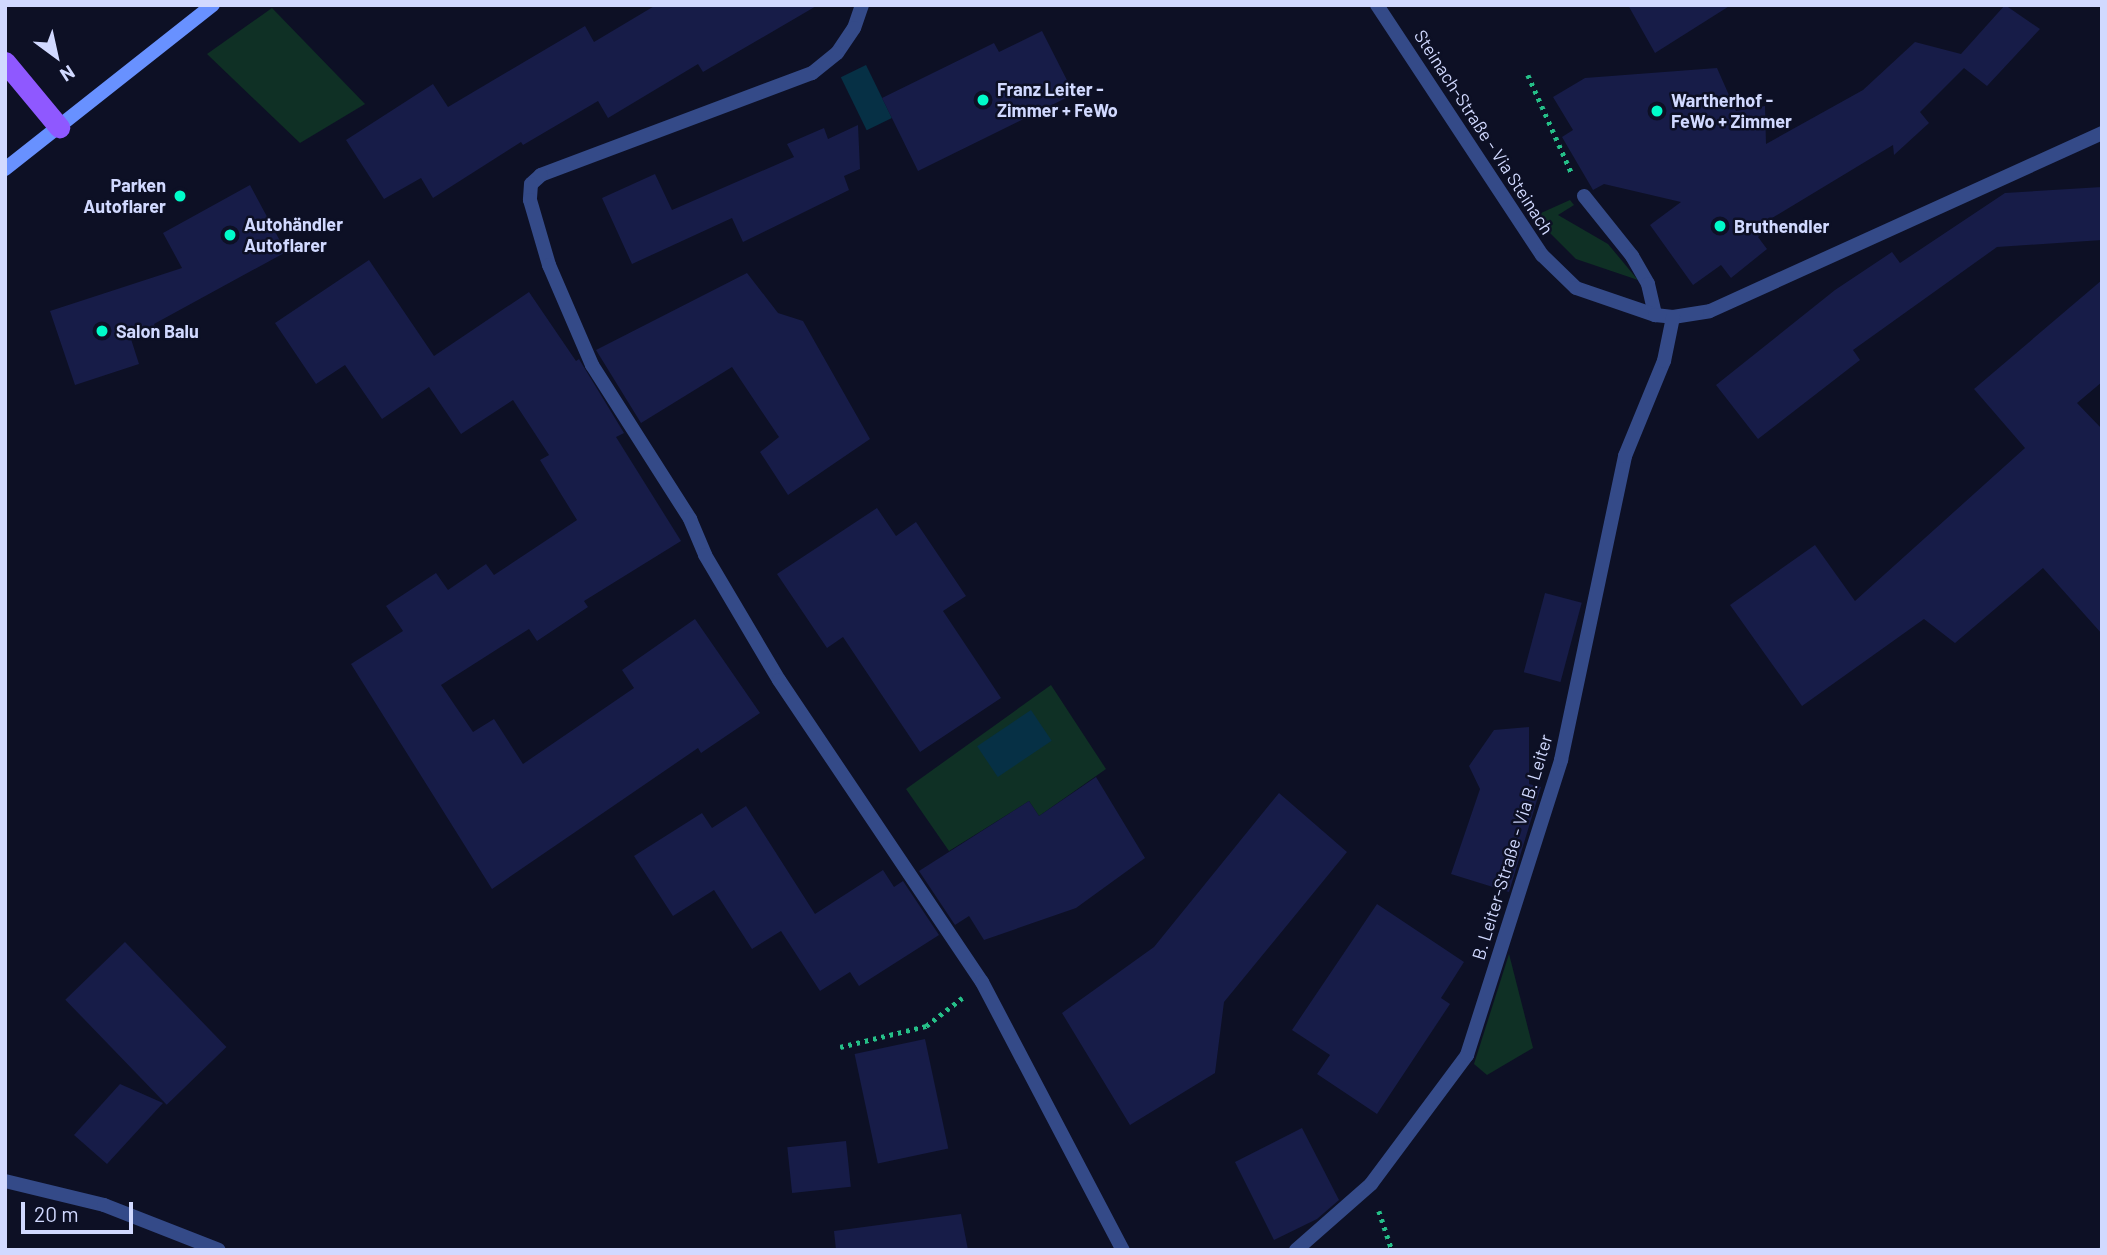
<!DOCTYPE html>
<meta charset="utf-8">
<style>
body{margin:0}
#map{position:relative;width:2107px;height:1255px;overflow:hidden;background:#0d1025;font-family:Barlow,sans-serif}
div>[style]{position:absolute}
.green>*{inset:0;background:#0f3025}
.water>*{inset:0;background:#063045;transform-origin:0 0}
.building>*{inset:0;background:#171c48;transform-origin:0 0}
.path>*{height:4.5px;margin-top:-2.25px;transform-origin:0;background:repeating-linear-gradient(90deg,#25bf88 0 3.5px,transparent 0 8.5px)}
.service>*{height:14px;margin:-7px;padding:0 7px;transform-origin:7px;border-radius:7px;background:#344a88}
.minor>*{height:14px;margin:-7px;padding:0 7px;transform-origin:7px;border-radius:7px;background:#344a88}
.secondary>*{height:14px;margin:-7px;padding:0 7px;transform-origin:7px;border-radius:7px;background:#6891ff}
.primary>*{height:21px;margin:-10.5px;padding:0 10.5px;transform-origin:10.5px;border-radius:10.5px;background:#8f58ff}
.dots>*{width:19px;height:19px;translate:-50% -50%;box-sizing:border-box;border:4px solid #0d1025;border-radius:50%}
span{translate:-50% -50%;white-space:nowrap;text-align:center;line-height:1.15;-webkit-text-stroke:5px #0d1025;paint-order:stroke}
.poi-label{font-size:18px;color:#d1d9ff;font-weight:700}
.left{translate:0 -50%;text-align:left}
.right{translate:-100% -50%;text-align:right}
.street-label{font-size:18px;color:#d1d9ff}
.frame{position:absolute;inset:0;border:7px solid #d1d9ff;pointer-events:none}
.north{position:absolute;left:21px;top:21px;width:70px;height:70px;-webkit-text-stroke:5px #0d1025;paint-order:stroke;rotate:147deg;font-size:19px;font-weight:700;line-height:28px;text-align:center;color:#d1d9ff}
.north::after{content:'';display:block;margin:auto;width:24px;height:32px;background:#d1d9ff;clip-path:polygon(50% 0,100% 100%,50% 72%,0 100%)}
.scale{position:absolute;left:21px;top:1202px;width:112px;height:32px;box-sizing:border-box;border:4px solid #d1d9ff;border-top:0;padding-left:9px;font-size:21px;line-height:24px;white-space:nowrap;color:#d1d9ff;-webkit-text-stroke:5px #0d1025;paint-order:stroke}
</style>
<div id="map">
<div class="green">
<div style="clip-path:polygon(272px 8px,365px 104px,300px 143px,207px 54px)"></div>
<div style="clip-path:polygon(1570px 200px,1574px 205px,1558px 215px,1608px 244px,1638px 280px,1576px 259px,1539px 222px,1536px 217px,1541px 213px)"></div>
<div style="clip-path:polygon(1051px 685px,1106px 769px,1039px 816px,1029px 801px,949px 851px,906px 789px)"></div>
<div style="clip-path:polygon(1509px 954px,1533px 1048px,1487px 1075px,1474px 1064px)"></div>
</div>
<div class="water">
<div style="left:866px;top:65px;width:59px;height:28px;rotate:64deg"></div>
<div style="left:1031px;top:710px;width:37px;height:65px;rotate:56deg"></div>
</div>
<div class="building">
<div style="clip-path:polygon(656px 5px,818px 5px,703px 72px,698px 64px,608px 118px,598px 101px,523px 145px,521px 142px,433px 198px,421px 178px,384px 199px,346px 140px,433px 84px,448px 107px,585px 26px,594px 42px)"></div>
<div style="clip-path:polygon(1628px 5px,1731px 5px,1655px 53px)"></div>
<div style="clip-path:polygon(2005px 5px,2040px 29px,1987px 86px,1964px 68px,1920px 112px,1929px 123px,1894px 155px,1893px 145px,1772px 218px,1776px 224px,1758px 237px,1767px 249px,1731px 278px,1721px 265px,1693px 285px,1650px 225px,1681px 202px,1604px 184px,1593px 190px,1562px 137px,1573px 130px,1553px 97px,1585px 78px,1717px 68px,1736px 111px,1765px 106px,1766px 144px,1863px 90px,1915px 42px,1961px 54px)"></div>
<div style="clip-path:polygon(1042px 31px,1074px 94px,918px 171px,882px 98px,994px 43px,999px 52px)"></div>
<div style="clip-path:polygon(858px 125px,860px 169px,844px 176px,849px 190px,743px 242px,732px 218px,632px 264px,602px 198px,655px 174px,672px 210px,794px 157px,787px 144px,824px 128px,828px 139px)"></div>
<div style="clip-path:polygon(250px 185px,286px 252px,154px 324px,157px 331px,131px 339px,139px 364px,75px 385px,50px 311px,182px 268px,163px 233px)"></div>
<div style="clip-path:polygon(2102px 187px,2102px 240px,1997px 247px,1853px 350px,1860px 360px,1758px 439px,1716px 385px,1835px 290px,1892px 252px,1900px 263px,2005px 193px)"></div>
<div style="clip-path:polygon(369px 260px,434px 356px,529px 292px,576px 361px,579px 359px,624px 433px,616px 437px,681px 541px,584px 601px,588px 607px,537px 641px,529px 629px,441px 685px,473px 732px,494px 719px,523px 764px,634px 688px,622px 670px,695px 619px,760px 713px,701px 753px,698px 748px,492px 889px,351px 664px,403px 631px,386px 606px,436px 573px,448px 590px,486px 564px,494px 575px,577px 520px,540px 460px,549px 455px,513px 400px,461px 434px,429px 387px,382px 419px,345px 365px,316px 384px,275px 323px)"></div>
<div style="clip-path:polygon(747px 273px,778px 313px,803px 321px,870px 439px,788px 495px,760px 452px,779px 437px,732px 367px,641px 423px,596px 350px)"></div>
<div style="clip-path:polygon(2102px 280px,2102px 382px,2077px 403px,2102px 429px,2102px 634px,2043px 568px,1955px 643px,1924px 619px,1802px 706px,1730px 605px,1815px 545px,1855px 601px,2025px 448px,1974px 389px)"></div>
<div style="clip-path:polygon(877px 508px,896px 536px,916px 522px,966px 596px,943px 611px,1001px 698px,920px 752px,843px 637px,827px 648px,777px 574px)"></div>
<div style="left:1545px;top:593px;width:38px;height:82px;rotate:15deg"></div>
<div style="clip-path:polygon(1529px 727px,1529px 784px,1541px 787px,1509px 892px,1451px 874px,1480px 789px,1469px 766px,1494px 730px)"></div>
<div style="clip-path:polygon(1096px 777px,1145px 858px,1076px 908px,984px 940px,969px 916px,955px 925px,919px 871px,1029px 801px,1039px 816px)"></div>
<div style="clip-path:polygon(1279px 793px,1347px 852px,1224px 1002px,1215px 1073px,1130px 1125px,1062px 1013px,1154px 947px)"></div>
<div style="clip-path:polygon(746px 806px,815px 914px,883px 870px,894px 887px,903px 881px,939px 935px,859px 986px,850px 972px,820px 991px,781px 931px,752px 949px,714px 890px,673px 916px,634px 856px,702px 813px,712px 828px)"></div>
<div style="clip-path:polygon(1377px 904px,1464px 962px,1441px 998px,1450px 1004px,1377px 1114px,1317px 1074px,1330px 1055px,1292px 1030px)"></div>
<div style="left:125px;top:942px;width:146px;height:83px;rotate:46deg"></div>
<div style="left:925px;top:1039px;width:112px;height:72px;rotate:78deg"></div>
<div style="clip-path:polygon(120px 1084px,163px 1103px,107px 1164px,74px 1135px)"></div>
<div style="clip-path:polygon(1302px 1128px,1339px 1200px,1317px 1219px,1274px 1240px,1235px 1162px)"></div>
<div style="left:846px;top:1141px;width:46px;height:59px;rotate:84deg"></div>
<div style="clip-path:polygon(961px 1214px,968px 1250px,836px 1250px,834px 1231px)"></div>
</div>
<div class="path">
<div style="left:1528px;top:75px;width:108px;rotate:66deg"></div>
<div style="left:840px;top:1047px;width:89px;rotate:-13.7deg"></div>
<div style="left:926px;top:1026px;width:46px;rotate:-37.9deg"></div>
<div style="left:1379px;top:1211px;width:41px;rotate:71.6deg"></div>
<div style="left:2100px;top:1250px;width:2px;rotate:-27deg"></div>
</div>
<div class="service">
<div style="left:1584px;top:196px;width:77px;rotate:51.3deg"></div>
<div style="left:1632px;top:256px;width:32px;rotate:60deg"></div>
<div style="left:1648px;top:284px;width:32px;rotate:77deg"></div>
</div>
<div class="minor">
<div style="left:862px;top:5px;width:24px;rotate:109deg"></div>
<div style="left:854px;top:28px;width:30px;rotate:124deg"></div>
<div style="left:837px;top:53px;width:32px;rotate:141deg"></div>
<div style="left:812px;top:73px;width:290px;rotate:159.4deg"></div>
<div style="left:541px;top:175px;width:13px;rotate:138deg"></div>
<div style="left:531px;top:184px;width:16px;rotate:94deg"></div>
<div style="left:530px;top:200px;width:68px;rotate:73.7deg"></div>
<div style="left:549px;top:265px;width:109px;rotate:66.7deg"></div>
<div style="left:592px;top:365px;width:183px;rotate:57.5deg"></div>
<div style="left:690px;top:519px;width:39px;rotate:67deg"></div>
<div style="left:705px;top:555px;width:145px;rotate:59.4deg"></div>
<div style="left:779px;top:680px;width:364px;rotate:56.1deg"></div>
<div style="left:982px;top:982px;width:303px;rotate:62.3deg"></div>
<div style="left:1377px;top:5px;width:300px;rotate:56.6deg"></div>
<div style="left:1542px;top:255px;width:47px;rotate:44.1deg"></div>
<div style="left:1576px;top:288px;width:83px;rotate:18.9deg"></div>
<div style="left:1655px;top:315px;width:18px;rotate:6deg"></div>
<div style="left:1673px;top:317px;width:37px;rotate:-9deg"></div>
<div style="left:1710px;top:311px;width:431px;rotate:-24.4deg"></div>
<div style="left:5px;top:1181px;width:102px;rotate:13.6deg"></div>
<div style="left:104px;top:1205px;width:123px;rotate:21.4deg"></div>
<div style="left:1296px;top:1250px;width:100px;rotate:-41.3deg"></div>
<div style="left:1371px;top:1184px;width:161px;rotate:-53.3deg"></div>
<div style="left:1467px;top:1055px;width:310px;rotate:-72.3deg"></div>
<div style="left:1561px;top:760px;width:311px;rotate:-78.1deg"></div>
<div style="left:1625px;top:456px;width:103px;rotate:-67.7deg"></div>
<div style="left:1664px;top:361px;width:45px;rotate:-78.4deg"></div>
</div>
<div class="secondary">
<div style="left:5px;top:169px;width:265px;rotate:-38.3deg"></div>
</div>
<div class="primary">
<div style="left:5px;top:62px;width:85px;rotate:50.3deg"></div>
</div>
<div class="dots">
<div style="left:983px;top:100px;background:#00fcca"></div>
<div style="left:1657px;top:111px;background:#00fcca"></div>
<div style="left:180px;top:196px;background:#00fcca"></div>
<div style="left:1720px;top:226px;background:#00fcca"></div>
<div style="left:230px;top:235px;background:#00fcca"></div>
<div style="left:102px;top:331px;background:#00fcca"></div>
</div>
<div class="poi-label">
<span class="left" style="left:997px;top:100px">Franz Leiter -<br>Zimmer + FeWo</span>
<span class="left" style="left:1671px;top:111px">Wartherhof -<br>FeWo + Zimmer</span>
<span class="right" style="left:166px;top:196px">Parken<br>Autoflarer</span>
<span class="left" style="left:244px;top:235px">Autohändler<br>Autoflarer</span>
<span class="left" style="left:1734px;top:226px">Bruthendler</span>
<span class="left" style="left:116px;top:331px">Salon Balu</span>
</div>
<div class="street-label">
<span style="left:1484px;top:132px;rotate:57deg">Steinach-Straße - Via Steinach</span>
<span style="left:1512px;top:847px;rotate:-73deg">B. Leiter-Straße - Via B. Leiter</span>
</div>
<div class="frame"></div>
<div class="north">N</div>
<div class="scale">20 m</div>
</div>
